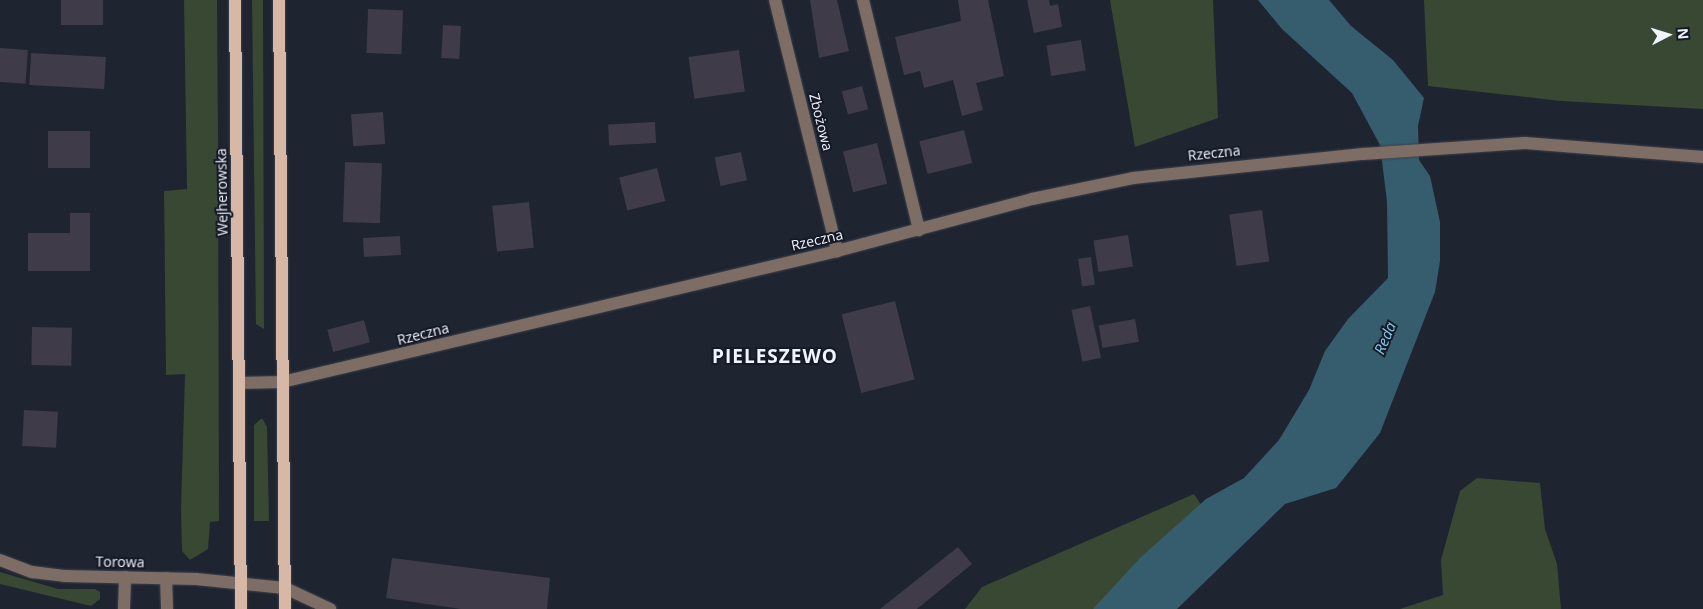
<!DOCTYPE html>
<meta charset="utf-8">
<style>
body{margin:0}
#map{position:relative;width:1703px;height:609px;overflow:hidden;background:#1e2430;font-family:"Open Sans",sans-serif}
div>[style]{position:absolute}
.green>*{inset:0;background:#384833}
.water>*{inset:0;background:#355d6e}
.building>*{inset:0;background:#3f3b49;transform-origin:0 0}
.roads{filter:drop-shadow(0 0 1px #3b414d) drop-shadow(0 0 1px #3b414d)}
.minor>*{height:12px;margin:-6px;padding:0 6px;transform-origin:6px;border-radius:6px;background:#7d6d64}
.major>*{height:12px;margin:-6px;padding:0 6px;transform-origin:6px;border-radius:6px;background:#d7b7a5}
span{translate:-50% -50%;white-space:nowrap;text-align:center;line-height:1.15;-webkit-text-stroke:4px #151a26;paint-order:stroke}
.street-label{font-size:14px;color:#f0f4fd}
.water-label{font-size:15px;color:#84cae9;font-style:italic}
.district-label{font-size:19px;color:#f0f4fd;font-weight:700;letter-spacing:1px}
.north{position:absolute;left:1643px;top:10px;width:50px;height:50px;-webkit-text-stroke:4px #151a26;paint-order:stroke;rotate:85deg;font-size:14px;font-weight:700;line-height:20px;text-align:center;color:#f0f4fd}
.north::after{content:'';display:block;margin:auto;width:18px;height:22px;background:#f0f4fd;clip-path:polygon(50% 0,100% 100%,50% 72%,0 100%)}
</style>
<div id="map">
<div class="green">
<div style="clip-path:polygon(184px 0,217px 0,218px 145px,219px 521px,210px 522px,208px 549px,190px 560px,182px 551px,181px 509px,185px 374px,166px 375px,164px 191px,187px 189px)"></div>
<div style="clip-path:polygon(252px 0,263px 0,264px 329px,256px 324px)"></div>
<div style="clip-path:polygon(1110px 0,1213px 0,1218px 118px,1135px 147px)"></div>
<div style="clip-path:polygon(1424px 0,1703px 0,1703px 109px,1561px 101px,1428px 86px)"></div>
<div style="clip-path:polygon(262px 418px,267px 427px,269px 521px,254px 521px,254px 425px)"></div>
<div style="clip-path:polygon(1477px 478px,1540px 483px,1545px 529px,1557px 564px,1561px 609px,1400px 609px,1443px 595px,1441px 560px,1460px 491px)"></div>
<div style="clip-path:polygon(1194px 494px,1211px 520px,1173px 609px,965px 609px,982px 587px)"></div>
<div style="clip-path:polygon(0 572px,58px 589px,95px 589px,100px 592px,100px 599px,91px 606px,0 584px)"></div>
</div>
<div class="water">
<div style="clip-path:polygon(1258px 0,1329px 0,1351px 26px,1393px 60px,1424px 98px,1418px 126px,1419px 160px,1430px 176px,1440px 222px,1440px 261px,1435px 292px,1380px 433px,1336px 488px,1285px 504px,1177px 609px,1093px 609px,1140px 558px,1206px 499px,1244px 478px,1279px 440px,1309px 390px,1325px 351px,1348px 319px,1388px 278px,1387px 202px,1380px 145px,1352px 93px,1282px 29px)"></div>
</div>
<div class="building">
<div style="left:61px;top:0;width:42px;height:25px"></div>
<div style="clip-path:polygon(810px 0,837px 0,849px 51px,819px 58px)"></div>
<div style="clip-path:polygon(958px 0,988px 0,1004px 76px,976px 83px,983px 110px,962px 116px,953px 80px,924px 88px,920px 71px,904px 75px,895px 37px,961px 21px)"></div>
<div style="clip-path:polygon(1027px 0,1049px 0,1050px 6px,1058px 4px,1062px 27px,1034px 33px)"></div>
<div style="left:368px;top:9px;width:35px;height:44px;rotate:2deg"></div>
<div style="left:443px;top:25px;width:18px;height:33px;rotate:3deg"></div>
<div style="left:1081px;top:40px;width:31px;height:35px;rotate:81deg"></div>
<div style="left:0;top:48px;width:28px;height:34px;rotate:4deg"></div>
<div style="left:739px;top:50px;width:42px;height:51px;rotate:82deg"></div>
<div style="left:31px;top:53px;width:75px;height:32px;rotate:3deg"></div>
<div style="left:862px;top:86px;width:24px;height:21px;rotate:75deg"></div>
<div style="left:383px;top:112px;width:32px;height:32px;rotate:86deg"></div>
<div style="left:655px;top:122px;width:21px;height:47px;rotate:87deg"></div>
<div style="left:964px;top:130px;width:34px;height:46px;rotate:76deg"></div>
<div style="left:48px;top:131px;width:42px;height:37px"></div>
<div style="left:877px;top:143px;width:42px;height:35px;rotate:76deg"></div>
<div style="left:741px;top:152px;width:29px;height:27px;rotate:78deg"></div>
<div style="left:345px;top:162px;width:37px;height:60px;rotate:2deg"></div>
<div style="left:657px;top:168px;width:34px;height:39px;rotate:76deg"></div>
<div style="left:529px;top:202px;width:46px;height:37px;rotate:84deg"></div>
<div style="left:1262px;top:210px;width:52px;height:33px;rotate:82deg"></div>
<div style="clip-path:polygon(70px 213px,90px 213px,90px 271px,28px 271px,28px 233px,70px 233px)"></div>
<div style="left:1128px;top:235px;width:32px;height:35px;rotate:81deg"></div>
<div style="left:400px;top:236px;width:19px;height:37px;rotate:87deg"></div>
<div style="left:1091px;top:257px;width:28px;height:13px;rotate:82deg"></div>
<div style="left:895px;top:301px;width:81px;height:55px;rotate:76deg"></div>
<div style="left:1090px;top:306px;width:53px;height:19px;rotate:78deg"></div>
<div style="left:1135px;top:319px;width:23px;height:37px;rotate:80deg"></div>
<div style="left:364px;top:320px;width:23px;height:38px;rotate:75deg"></div>
<div style="left:32px;top:327px;width:40px;height:38px;rotate:1deg"></div>
<div style="left:24px;top:410px;width:34px;height:36px;rotate:3deg"></div>
<div style="clip-path:polygon(958px 547px,972px 564px,917px 609px,880px 609px)"></div>
<div style="clip-path:polygon(392px 558px,550px 578px,547px 609px,461px 609px,386px 598px)"></div>
</div>
<div class="roads">
<div class="minor">
<div style="left:775px;top:0;width:259px;rotate:76.1deg"></div>
<div style="left:863px;top:0;width:237px;rotate:76.3deg"></div>
<div style="left:239px;top:383px;width:43px;rotate:-1.3deg"></div>
<div style="left:282px;top:382px;width:570px;rotate:-13.28deg"></div>
<div style="left:837px;top:251px;width:202px;rotate:-14.9deg"></div>
<div style="left:1032px;top:199px;width:103px;rotate:-11.7deg"></div>
<div style="left:1133px;top:178px;width:231px;rotate:-6deg"></div>
<div style="left:1363px;top:154px;width:162px;rotate:-3.9deg"></div>
<div style="left:1525px;top:143px;width:179px;rotate:4.5deg"></div>
<div style="left:0;top:560px;width:34px;rotate:21deg"></div>
<div style="left:32px;top:572px;width:32px;rotate:7deg"></div>
<div style="left:64px;top:576px;width:132px;rotate:1.3deg"></div>
<div style="left:196px;top:579px;width:89px;rotate:5.8deg"></div>
<div style="left:285px;top:588px;width:50px;rotate:25deg"></div>
<div style="left:166px;top:578px;width:31px;rotate:88deg"></div>
<div style="left:124px;top:609px;width:32px;rotate:-88deg"></div>
</div>
<div class="major">
<div style="left:235px;top:0;width:609px;rotate:89.44deg"></div>
<div style="left:279px;top:0;width:609px;rotate:89.44deg"></div>
</div>
</div>
<div class="street-label">
<span style="left:821px;top:122px;rotate:76deg">Zbożowa</span>
<span style="left:1214px;top:153px;rotate:-6deg">Rzeczna</span>
<span style="left:222px;top:192px;rotate:-91deg">Wejherowska</span>
<span style="left:817px;top:240px;rotate:-13deg">Rzeczna</span>
<span style="left:423px;top:334px;rotate:-14deg">Rzeczna</span>
<span style="left:120px;top:562px;rotate:1deg">Torowa</span>
</div>
<div class="water-label">
<span style="left:1385px;top:338px;rotate:-67deg">Reda</span>
</div>
<div class="district-label">
<span style="left:775px;top:357px">PIELESZEWO</span>
</div>
<div class="north">N</div>
</div>
